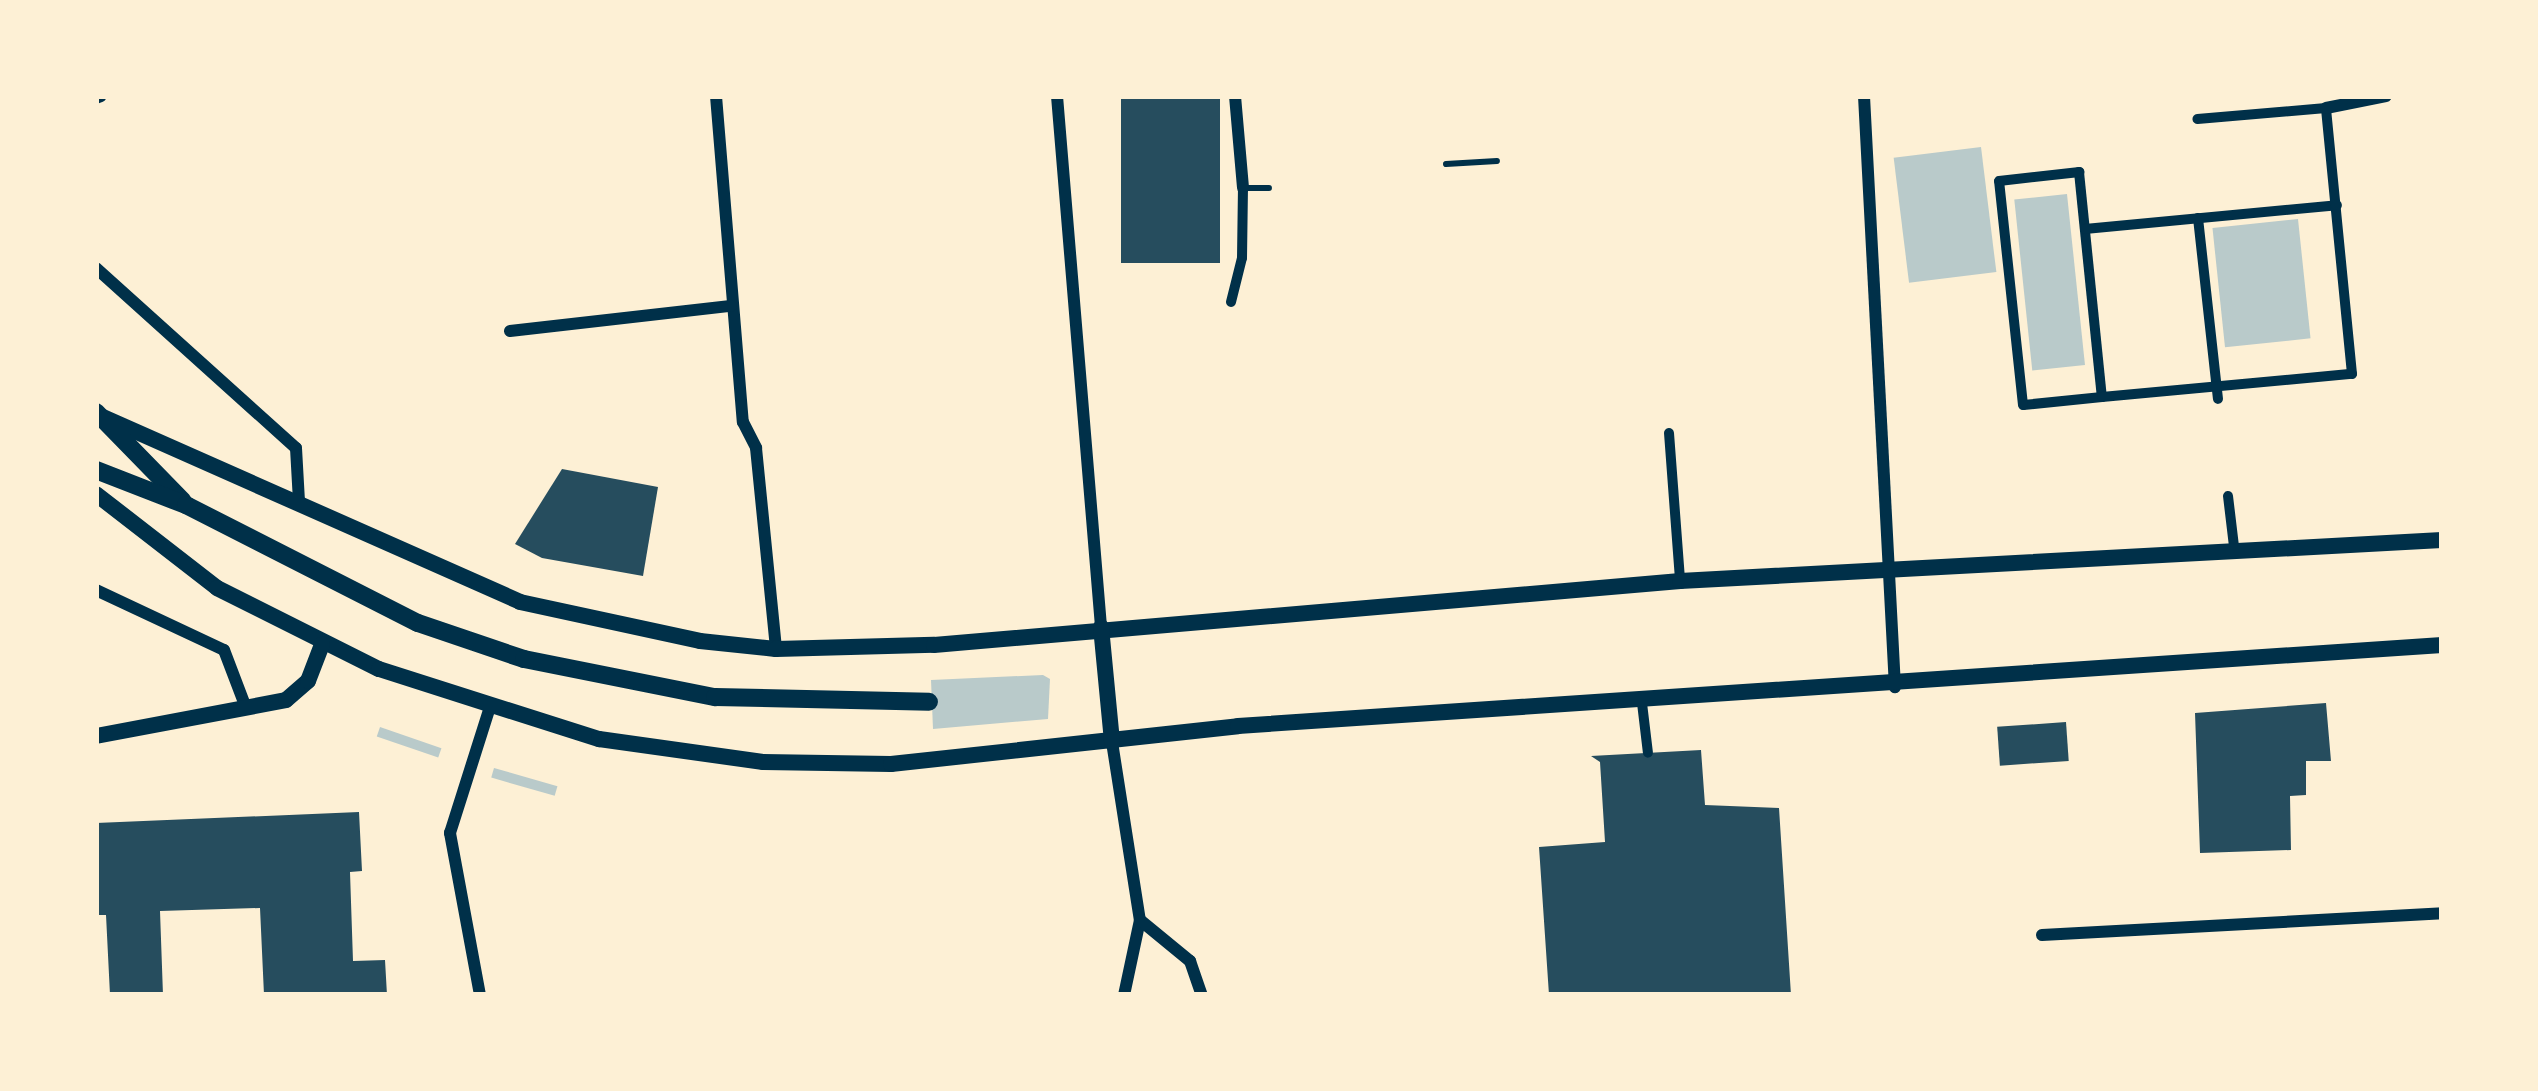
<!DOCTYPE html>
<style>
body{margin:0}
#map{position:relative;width:2538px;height:1091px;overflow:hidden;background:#fdf0d5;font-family:Overpass,sans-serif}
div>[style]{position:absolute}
.green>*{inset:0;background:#b9caca;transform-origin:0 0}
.building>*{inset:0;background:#264d5e;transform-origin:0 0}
.service>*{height:6px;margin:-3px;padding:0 3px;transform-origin:3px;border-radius:3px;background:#003049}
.pedestrian>*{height:10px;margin:-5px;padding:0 5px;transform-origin:5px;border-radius:5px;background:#003049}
.minor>*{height:12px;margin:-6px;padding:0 6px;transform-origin:6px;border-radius:6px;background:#003049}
.tertiary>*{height:16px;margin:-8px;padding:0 8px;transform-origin:8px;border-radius:8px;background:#003049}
.secondary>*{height:18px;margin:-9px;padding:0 9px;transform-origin:9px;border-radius:9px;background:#003049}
span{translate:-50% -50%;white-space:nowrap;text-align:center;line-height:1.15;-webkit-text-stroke:9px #fdf0d5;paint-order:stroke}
.frame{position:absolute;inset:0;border:99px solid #fdf0d5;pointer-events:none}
</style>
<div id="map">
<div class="green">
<div style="left:1981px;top:147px;width:126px;height:88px;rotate:83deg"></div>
<div style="left:2067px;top:194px;width:172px;height:53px;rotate:84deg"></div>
<div style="left:2298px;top:219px;width:120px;height:86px;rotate:84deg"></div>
<div style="clip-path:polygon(1043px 675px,1050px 679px,1048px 719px,933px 729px,931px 680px)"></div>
<div style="left:380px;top:727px;width:65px;height:10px;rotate:19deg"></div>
<div style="left:494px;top:768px;width:66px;height:10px;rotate:16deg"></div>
</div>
<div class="building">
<div style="left:1121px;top:96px;width:99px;height:167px"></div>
<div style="clip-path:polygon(562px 469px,658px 487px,643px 576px,542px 558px,515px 544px)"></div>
<div style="clip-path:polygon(2326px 703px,2331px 761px,2306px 761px,2306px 795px,2290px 796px,2291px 850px,2200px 853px,2195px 713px)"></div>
<div style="left:2066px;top:722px;width:39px;height:69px;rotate:86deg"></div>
<div style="clip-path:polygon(1701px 750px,1705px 805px,1779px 808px,1791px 995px,1549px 995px,1539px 847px,1605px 842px,1600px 762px,1591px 756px)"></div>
<div style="clip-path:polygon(359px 812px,362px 871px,350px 872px,353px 961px,385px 960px,387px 995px,264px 995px,260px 908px,160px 911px,163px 995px,110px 995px,106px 915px,96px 915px,96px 823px)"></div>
</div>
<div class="service">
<div style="left:1446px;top:164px;width:51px;rotate:-3.4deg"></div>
<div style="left:1246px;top:188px;width:23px"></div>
</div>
<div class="pedestrian">
<div style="left:2079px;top:172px;width:226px;rotate:84.2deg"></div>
<div style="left:2102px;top:397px;width:79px;rotate:174.2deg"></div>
<div style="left:2023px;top:405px;width:225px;rotate:-96.1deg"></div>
<div style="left:1999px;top:181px;width:81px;rotate:-6.4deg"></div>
<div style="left:2198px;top:218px;width:182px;rotate:83.7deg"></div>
<div style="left:2085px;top:229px;width:253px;rotate:-5.4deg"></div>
<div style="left:1231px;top:302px;width:45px;rotate:-76deg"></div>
<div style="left:1242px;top:258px;width:70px;rotate:-89.2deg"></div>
<div style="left:2102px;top:397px;width:251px;rotate:-5.3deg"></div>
<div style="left:2352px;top:374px;width:267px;rotate:-95.6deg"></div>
<div style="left:2326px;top:108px;width:129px;rotate:175.1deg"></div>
<div style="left:1669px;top:433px;width:148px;rotate:85.7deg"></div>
<div style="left:2228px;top:496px;width:50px;rotate:83.2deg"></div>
<div style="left:1642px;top:703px;width:50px;rotate:83.2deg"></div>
</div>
<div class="minor">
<div style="left:716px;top:96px;width:327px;rotate:85.3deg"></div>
<div style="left:743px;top:422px;width:29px;rotate:63deg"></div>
<div style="left:756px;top:448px;width:202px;rotate:84.3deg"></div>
<div style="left:1057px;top:96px;width:533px;rotate:85.26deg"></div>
<div style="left:1235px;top:96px;width:92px;rotate:85deg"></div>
<div style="left:1864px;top:96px;width:592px;rotate:87deg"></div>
<div style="left:96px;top:98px;width:5px;rotate:-22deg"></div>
<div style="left:2326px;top:108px;width:61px;rotate:-11.3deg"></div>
<div style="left:96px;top:268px;width:269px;rotate:42deg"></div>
<div style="left:296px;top:448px;width:54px;rotate:86.8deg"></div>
<div style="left:510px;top:331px;width:222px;rotate:-6.5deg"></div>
<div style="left:96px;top:590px;width:141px;rotate:25.1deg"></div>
<div style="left:224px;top:650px;width:62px;rotate:69.2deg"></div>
<div style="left:1112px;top:742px;width:180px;rotate:81.1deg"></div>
<div style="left:1140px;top:920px;width:77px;rotate:102deg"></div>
<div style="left:1140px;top:920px;width:65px;rotate:39.4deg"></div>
<div style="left:1190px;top:961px;width:36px;rotate:71deg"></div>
<div style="left:2042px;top:935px;width:401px;rotate:-3.1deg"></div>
<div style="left:480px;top:995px;width:165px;rotate:-100.5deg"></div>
<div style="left:450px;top:833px;width:129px;rotate:-72.4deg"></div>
</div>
<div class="tertiary">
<div style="left:103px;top:417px;width:456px;rotate:23.9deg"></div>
<div style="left:520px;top:602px;width:184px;rotate:12.2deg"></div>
<div style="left:700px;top:641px;width:76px;rotate:6deg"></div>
<div style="left:776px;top:649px;width:158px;rotate:-1.5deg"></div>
<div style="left:934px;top:645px;width:749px;rotate:-4.9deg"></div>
<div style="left:1680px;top:581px;width:763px;rotate:-3.08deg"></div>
<div style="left:96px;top:494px;width:153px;rotate:37.8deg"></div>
<div style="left:217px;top:588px;width:181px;rotate:26.6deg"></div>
<div style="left:379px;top:669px;width:231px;rotate:17.7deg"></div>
<div style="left:599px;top:739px;width:166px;rotate:8deg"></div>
<div style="left:763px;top:762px;width:128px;rotate:0.9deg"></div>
<div style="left:891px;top:764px;width:349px;rotate:-6.2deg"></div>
<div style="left:1238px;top:726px;width:1207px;rotate:-3.85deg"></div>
<div style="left:1101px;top:627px;width:116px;rotate:84.5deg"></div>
<div style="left:96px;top:736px;width:193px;rotate:-10.7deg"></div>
<div style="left:286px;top:700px;width:29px;rotate:-41deg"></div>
<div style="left:308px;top:681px;width:39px;rotate:-69deg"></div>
</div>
<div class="secondary">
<div style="left:96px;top:412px;width:124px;rotate:45.7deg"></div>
<div style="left:96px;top:470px;width:97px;rotate:21.3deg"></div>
<div style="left:186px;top:505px;width:260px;rotate:27deg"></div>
<div style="left:418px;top:623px;width:112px;rotate:18.8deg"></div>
<div style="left:524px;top:659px;width:195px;rotate:11.3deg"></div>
<div style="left:715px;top:697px;width:214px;rotate:1.3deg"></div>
</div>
<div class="frame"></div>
</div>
